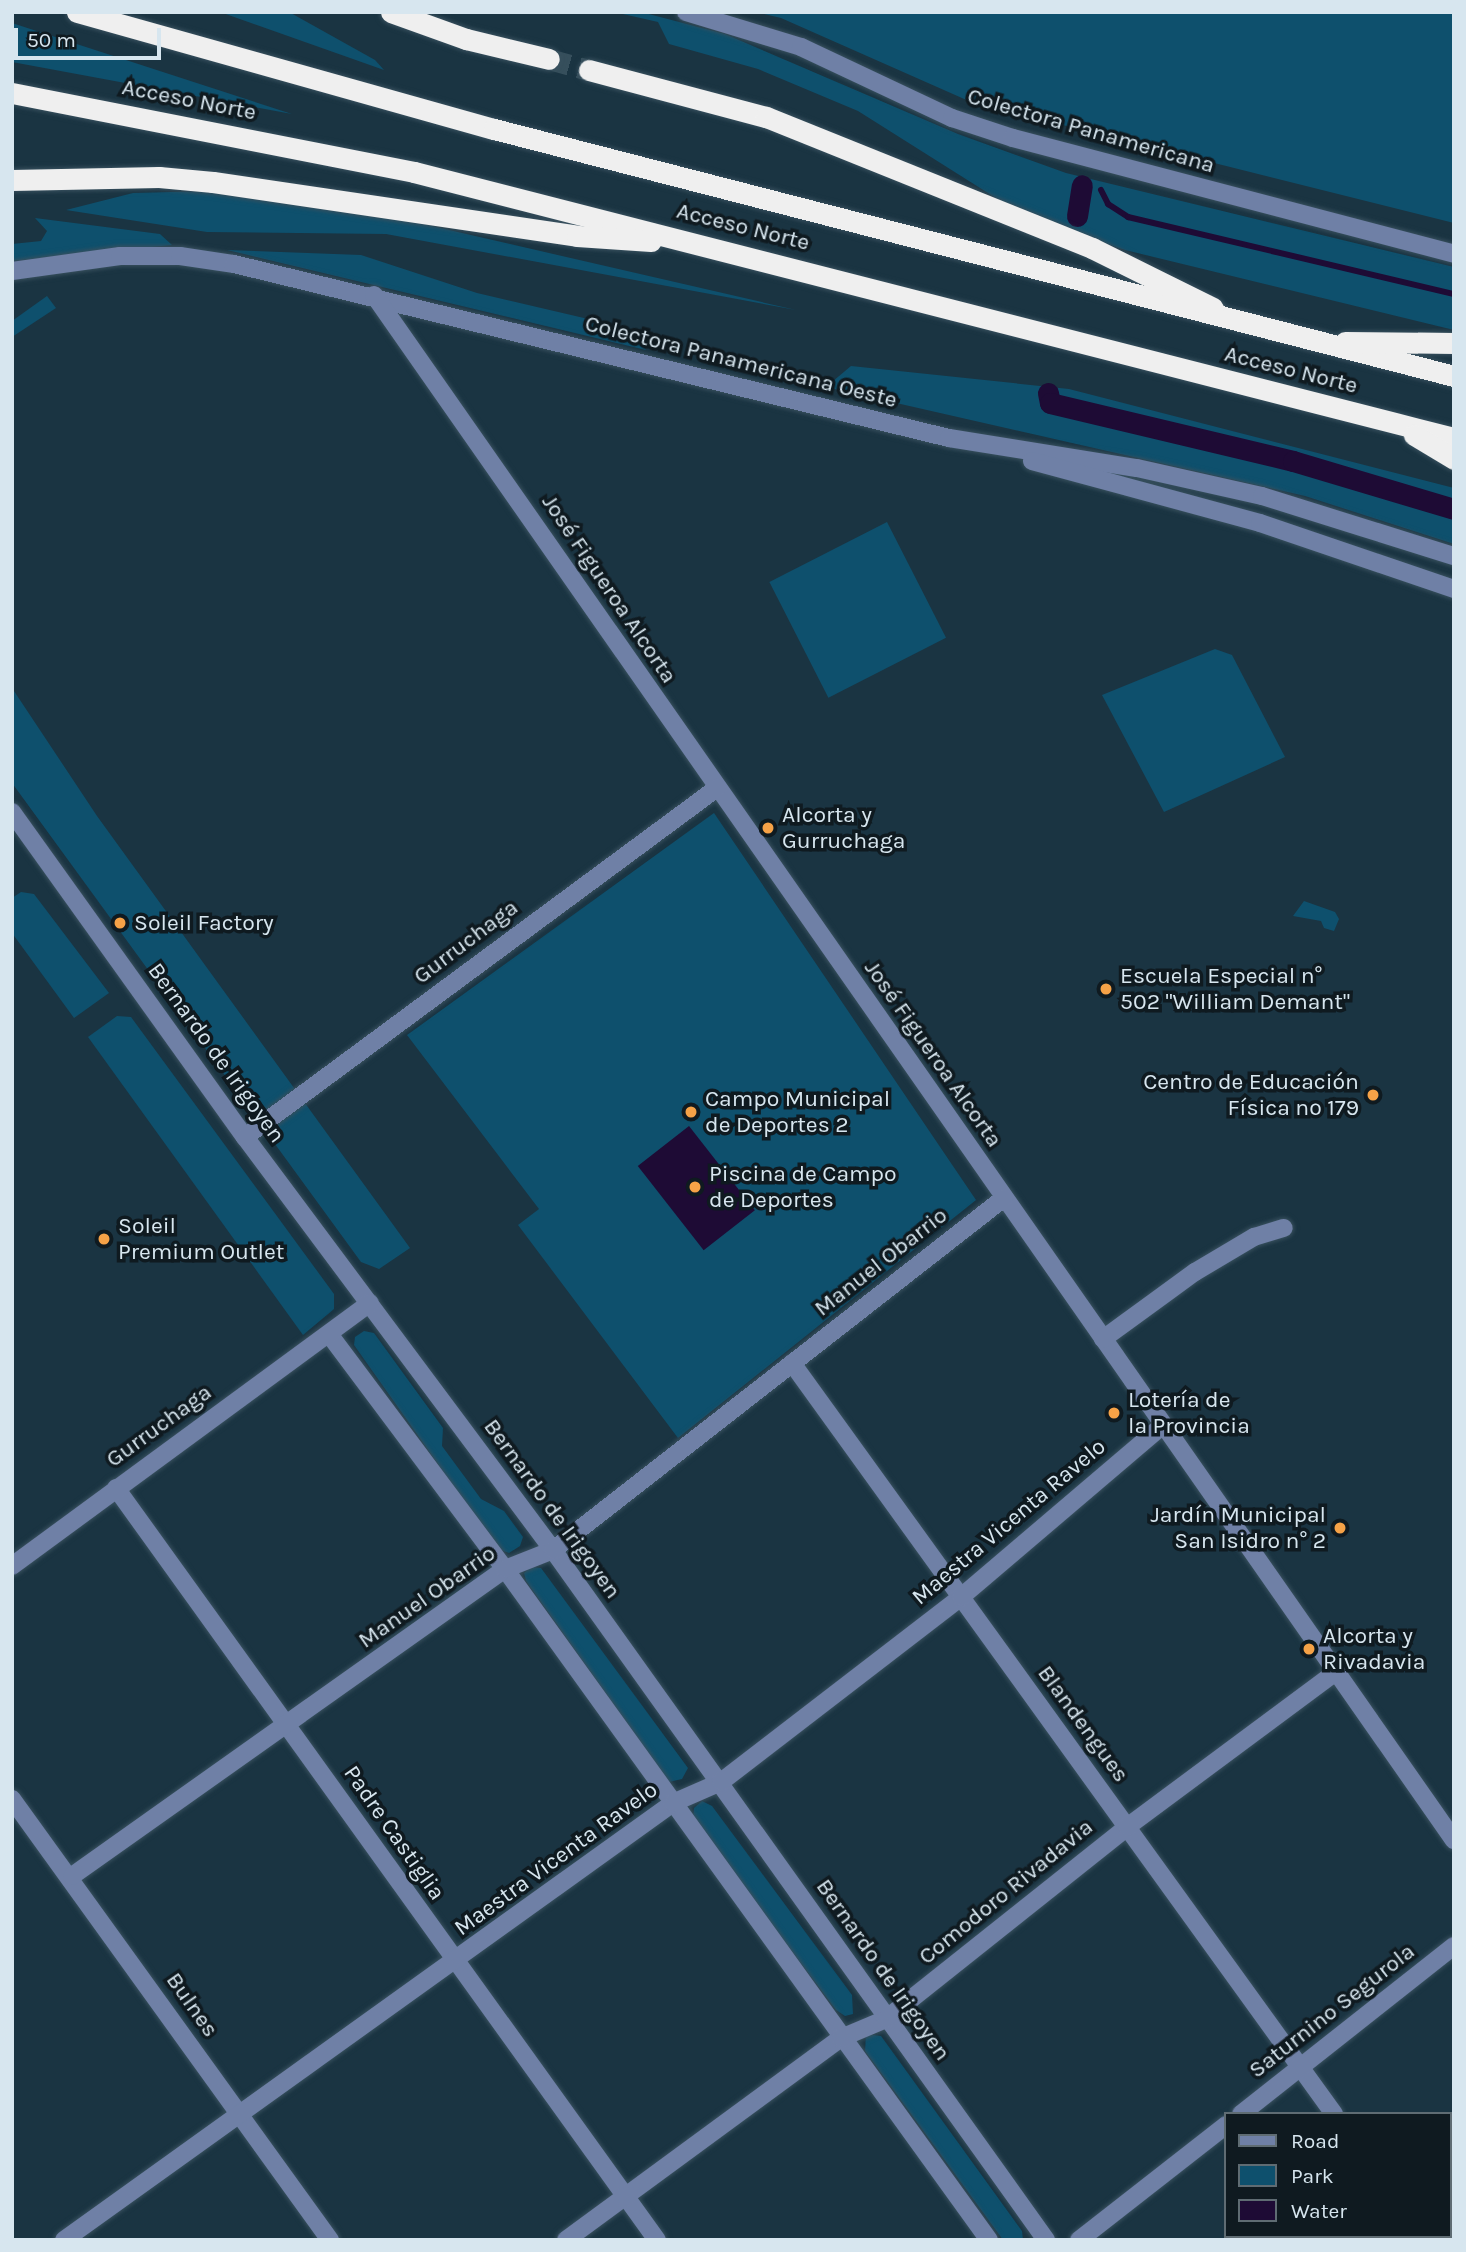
<!DOCTYPE html>
<meta charset="utf-8">
<style>
body{margin:0}
#map{position:relative;width:1466px;height:2252px;overflow:hidden;background:#1a3442;font-family:Karla,sans-serif}
div>[style]{position:absolute}
.green>*{inset:0;background:#0e506d;transform-origin:0 0}
.water>*{inset:0;background:#1e0b35;transform-origin:0 0}
.stream>*{height:6px;margin:-3px;padding:0 3px;transform-origin:3px;border-radius:3px;background:#1e0b35}
.canal>*{height:21px;margin:-10.5px;padding:0 10.5px;transform-origin:10.5px;border-radius:10.5px;background:#1e0b35}
.highway-tunnel>*{height:21px;margin-top:-10.5px;transform-origin:0;background:repeating-linear-gradient(90deg,#364f5c 0 21px,transparent 0 31px)}
.roads{filter:drop-shadow(0 0 2px #38505e) drop-shadow(0 0 2px #38505e)}
.minor>*{height:18px;margin:-9px;padding:0 9px;transform-origin:9px;border-radius:9px;background:#6f80a6}
.highway>*{height:21px;margin:-10.5px;padding:0 10.5px;transform-origin:10.5px;border-radius:10.5px;background:#efefef}
.dots>*{width:19px;height:19px;translate:-50% -50%;box-sizing:border-box;border:4px solid #0f1a20;border-radius:50%}
span{translate:-50% -50%;white-space:nowrap;text-align:center;line-height:1.15;-webkit-text-stroke:7px #0f1a20;paint-order:stroke}
.street-label{font-size:23px;color:#d7e6ef}
.poi-label{font-size:23px;color:#d7e6ef}
.left{translate:0 -50%;text-align:left}
.right{translate:-100% -50%;text-align:right}
.frame{position:absolute;inset:0;border:14px solid #d7e6ef;pointer-events:none}
.legend{position:absolute;left:1224px;top:2112px;width:228px;height:126px;box-sizing:border-box;background:#0f1a20;border:2px solid #5f6c73;margin:0;padding:9px 12px;list-style:none;font-size:21px;color:#d7e6ef}
.legend li{display:flex;align-items:center;gap:14px;height:35px}
.legend b{width:35px;border:2px solid #5f6c73}
.scale{position:absolute;left:14px;top:28px;width:147px;height:32px;box-sizing:border-box;border:4px solid #d7e6ef;border-top:0;padding-left:9px;font-size:21px;line-height:24px;white-space:nowrap;color:#d7e6ef;-webkit-text-stroke:5px #0f1a20;paint-order:stroke}
</style>
<div id="map">
<div class="green">
<div style="clip-path:polygon(220px 12px,289px 12px,375px 60px,384px 70px)"></div>
<div style="clip-path:polygon(614px 12px,641px 12px,725px 34px,958px 134px,1066px 173px,1454px 267px,1454px 330px,1125px 250px,1062px 229px,1007px 205px,858px 111px,758px 69px,669px 44px,658px 22px)"></div>
<div style="clip-path:polygon(755px 12px,1454px 12px,1454px 223px,971px 102px,781px 18px)"></div>
<div style="clip-path:polygon(12px 23px,292px 114px,12px 62px)"></div>
<div style="clip-path:polygon(211px 191px,393px 217px,796px 310px,386px 234px,207px 232px,66px 210px,133px 193px)"></div>
<div style="clip-path:polygon(35px 218px,160px 234px,172px 245px,12px 261px,12px 244px,41px 241px,47px 231px)"></div>
<div style="clip-path:polygon(227px 250px,361px 255px,477px 293px,631px 329px,646px 350px)"></div>
<div style="clip-path:polygon(47px 296px,56px 308px,12px 337px,12px 321px)"></div>
<div style="clip-path:polygon(851px 366px,1069px 389px,1454px 488px,1454px 544px,1305px 496px,826px 387px)"></div>
<div style="left:887px;top:522px;width:130px;height:132px;rotate:63deg"></div>
<div style="clip-path:polygon(1215px 649px,1232px 655px,1285px 757px,1164px 812px,1102px 695px)"></div>
<div style="clip-path:polygon(12px 688px,97px 816px,410px 1248px,379px 1269px,361px 1262px,12px 783px)"></div>
<div style="clip-path:polygon(714px 813px,976px 1200px,678px 1438px,518px 1225px,539px 1209px,407px 1035px)"></div>
<div style="clip-path:polygon(21px 892px,34px 894px,109px 993px,74px 1018px,12px 933px,12px 898px)"></div>
<div style="clip-path:polygon(1304px 901px,1335px 912px,1339px 919px,1334px 931px,1324px 928px,1321px 921px,1293px 916px)"></div>
<div style="clip-path:polygon(117px 1016px,131px 1017px,334px 1294px,334px 1309px,303px 1335px,88px 1037px)"></div>
<div style="clip-path:polygon(364px 1331px,374px 1333px,443px 1428px,442px 1446px,481px 1499px,504px 1511px,523px 1537px,520px 1546px,509px 1553px,498px 1549px,354px 1345px,355px 1337px)"></div>
<div style="clip-path:polygon(531px 1567px,541px 1568px,688px 1768px,682px 1779px,669px 1782px,526px 1581px,524px 1573px)"></div>
<div style="clip-path:polygon(702px 1801px,712px 1806px,852px 1995px,853px 2014px,845px 2016px,836px 2010px,693px 1819px,694px 1808px)"></div>
<div style="clip-path:polygon(866px 2034px,881px 2036px,1022px 2231px,1023px 2240px,1003px 2240px,865px 2051px)"></div>
</div>
<div class="water">
<div style="left:689px;top:1126px;width:107px;height:65px;rotate:52deg"></div>
</div>
<div class="stream">
<div style="left:1101px;top:190px;width:16px;rotate:63deg"></div>
<div style="left:1108px;top:204px;width:24px;rotate:33deg"></div>
<div style="left:1128px;top:217px;width:335px;rotate:13.3deg"></div>
</div>
<div class="canal">
<div style="left:1077px;top:216px;width:31px;rotate:-81deg"></div>
<div style="left:1048px;top:393px;width:10px;rotate:79deg"></div>
<div style="left:1050px;top:403px;width:250px;rotate:13.4deg"></div>
<div style="left:1293px;top:461px;width:168px;rotate:16.6deg"></div>
</div>
<div class="highway-tunnel">
<div style="left:549px;top:59px;width:41px;rotate:15.4deg"></div>
</div>
<div class="roads">
<div class="minor">
<div style="left:686px;top:12px;width:120px;rotate:16.9deg"></div>
<div style="left:801px;top:47px;width:167px;rotate:25.2deg"></div>
<div style="left:952px;top:118px;width:64px;rotate:18.2deg"></div>
<div style="left:1013px;top:138px;width:456px;rotate:14.7deg"></div>
<div style="left:12px;top:271px;width:109px;rotate:-7.9deg"></div>
<div style="left:120px;top:256px;width:60px"></div>
<div style="left:180px;top:256px;width:55px;rotate:8.4deg"></div>
<div style="left:234px;top:264px;width:736px;rotate:13.68deg"></div>
<div style="left:949px;top:438px;width:190px;rotate:9.1deg"></div>
<div style="left:1137px;top:468px;width:128px;rotate:12.6deg"></div>
<div style="left:1262px;top:496px;width:201px;rotate:17.4deg"></div>
<div style="left:374px;top:295px;width:1885px;rotate:55.05deg"></div>
<div style="left:1032px;top:461px;width:236px;rotate:15.2deg"></div>
<div style="left:1260px;top:523px;width:205px;rotate:18.8deg"></div>
<div style="left:12px;top:812px;width:400px;rotate:54.4deg"></div>
<div style="left:245px;top:1137px;width:515px;rotate:53.29deg"></div>
<div style="left:553px;top:1550px;width:848px;rotate:54.45deg"></div>
<div style="left:245px;top:1137px;width:587px;rotate:-36.48deg"></div>
<div style="left:329px;top:1334px;width:294px;rotate:53.2deg"></div>
<div style="left:505px;top:1569px;width:827px;rotate:54.2deg"></div>
<div style="left:1103px;top:1339px;width:114px;rotate:-36.1deg"></div>
<div style="left:1195px;top:1272px;width:69px;rotate:-30.7deg"></div>
<div style="left:1254px;top:1237px;width:31px;rotate:-17deg"></div>
<div style="left:792px;top:1363px;width:926px;rotate:54.18deg"></div>
<div style="left:116px;top:1488px;width:926px;rotate:54.27deg"></div>
<div style="left:12px;top:1566px;width:444px;rotate:-36.3deg"></div>
<div style="left:12px;top:1799px;width:544px;rotate:54.21deg"></div>
<div style="left:72px;top:1876px;width:531px;rotate:-35.34deg"></div>
<div style="left:505px;top:1569px;width:52px;rotate:-21.6deg"></div>
<div style="left:553px;top:1550px;width:572px;rotate:-37.97deg"></div>
<div style="left:1241px;top:2114px;width:271px;rotate:-38.3deg"></div>
<div style="left:1424px;top:2236px;width:4px;rotate:63deg"></div>
<div style="left:64px;top:2240px;width:750px;rotate:-35.66deg"></div>
<div style="left:673px;top:1803px;width:52px;rotate:-23.6deg"></div>
<div style="left:721px;top:1782px;width:303px;rotate:-37.6deg"></div>
<div style="left:961px;top:1597px;width:265px;rotate:-40.4deg"></div>
<div style="left:566px;top:2240px;width:341px;rotate:-36.3deg"></div>
<div style="left:841px;top:2038px;width:49px;rotate:-22.9deg"></div>
<div style="left:886px;top:2019px;width:308px;rotate:-38.5deg"></div>
<div style="left:1127px;top:1827px;width:260px;rotate:-36.6deg"></div>
<div style="left:1079px;top:2240px;width:187px;rotate:-38deg"></div>
</div>
<div class="highway">
<div style="left:77px;top:12px;width:433px;rotate:15.7deg"></div>
<div style="left:494px;top:129px;width:991px;rotate:14.43deg"></div>
<div style="left:391px;top:12px;width:80px;rotate:19.8deg"></div>
<div style="left:466px;top:39px;width:85px;rotate:13.5deg"></div>
<div style="left:589px;top:70px;width:183px;rotate:14.9deg"></div>
<div style="left:766px;top:117px;width:351px;rotate:21.9deg"></div>
<div style="left:1092px;top:248px;width:135px;rotate:26.4deg"></div>
<div style="left:12px;top:93px;width:410px;rotate:11.1deg"></div>
<div style="left:414px;top:172px;width:1073px;rotate:14.35deg"></div>
<div style="left:12px;top:180px;width:147px;rotate:-1.2deg"></div>
<div style="left:159px;top:177px;width:54px;rotate:5.3deg"></div>
<div style="left:213px;top:182px;width:368px;rotate:8.4deg"></div>
<div style="left:577px;top:236px;width:74px;rotate:3.9deg"></div>
<div style="left:1345px;top:342px;width:109px;rotate:0.5deg"></div>
<div style="left:1414px;top:435px;width:47px;rotate:31deg"></div>
</div>
</div>
<div class="dots">
<div style="left:768px;top:828px;background:#f6a247"></div>
<div style="left:120px;top:923px;background:#f6a247"></div>
<div style="left:1106px;top:989px;background:#f6a247"></div>
<div style="left:1373px;top:1095px;background:#f6a247"></div>
<div style="left:691px;top:1112px;background:#f6a247"></div>
<div style="left:695px;top:1187px;background:#f6a247"></div>
<div style="left:104px;top:1239px;background:#f6a247"></div>
<div style="left:1114px;top:1413px;background:#f6a247"></div>
<div style="left:1340px;top:1528px;background:#f6a247"></div>
<div style="left:1309px;top:1649px;background:#f6a247"></div>
</div>
<div class="street-label">
<span style="left:189px;top:100px;rotate:11deg">Acceso Norte</span>
<span style="left:1091px;top:131px;rotate:16deg">Colectora Panamericana</span>
<span style="left:743px;top:227px;rotate:14deg">Acceso Norte</span>
<span style="left:741px;top:362px;rotate:14deg">Colectora Panamericana Oeste</span>
<span style="left:1291px;top:370px;rotate:14deg">Acceso Norte</span>
<span style="left:609px;top:589px;rotate:56deg">José Figueroa Alcorta</span>
<span style="left:466px;top:942px;rotate:-37deg">Gurruchaga</span>
<span style="left:216px;top:1053px;rotate:54deg">Bernardo de Irigoyen</span>
<span style="left:933px;top:1054px;rotate:55deg">José Figueroa Alcorta</span>
<span style="left:881px;top:1262px;rotate:-38deg">Manuel Obarrio</span>
<span style="left:159px;top:1426px;rotate:-36deg">Gurruchaga</span>
<span style="left:552px;top:1509px;rotate:54deg">Bernardo de Irigoyen</span>
<span style="left:1009px;top:1522px;rotate:-40deg">Maestra Vicenta Ravelo</span>
<span style="left:427px;top:1597px;rotate:-35deg">Manuel Obarrio</span>
<span style="left:1083px;top:1724px;rotate:54deg">Blandengues</span>
<span style="left:394px;top:1833px;rotate:55deg">Padre Castiglia</span>
<span style="left:556px;top:1859px;rotate:-36deg">Maestra Vicenta Ravelo</span>
<span style="left:1006px;top:1892px;rotate:-39deg">Comodoro Rivadavia</span>
<span style="left:883px;top:1970px;rotate:55deg">Bernardo de Irigoyen</span>
<span style="left:192px;top:2005px;rotate:55deg">Bulnes</span>
<span style="left:1332px;top:2011px;rotate:-38deg">Saturnino Segurola</span>
</div>
<div class="poi-label">
<span class="left" style="left:782px;top:828px">Alcorta y<br>Gurruchaga</span>
<span class="left" style="left:134px;top:923px">Soleil Factory</span>
<span class="left" style="left:1120px;top:989px">Escuela Especial n°<br>502 "William Demant"</span>
<span class="right" style="left:1359px;top:1095px">Centro de Educación<br>Física nº 179</span>
<span class="left" style="left:705px;top:1112px">Campo Municipal<br>de Deportes 2</span>
<span class="left" style="left:709px;top:1187px">Piscina de Campo<br>de Deportes</span>
<span class="left" style="left:118px;top:1239px">Soleil<br>Premium Outlet</span>
<span class="left" style="left:1128px;top:1413px">Lotería de<br>la Provincia</span>
<span class="right" style="left:1326px;top:1528px">Jardín Municipal<br>San Isidro n° 2</span>
<span class="left" style="left:1323px;top:1649px">Alcorta y<br>Rivadavia</span>
</div>
<div class="frame"></div>
<ul class="legend">
<li><b style="height:9px;background:#6f80a6"></b>Road</li>
<li><b style="height:19px;background:#0e506d"></b>Park</li>
<li><b style="height:19px;background:#1e0b35"></b>Water</li>
</ul>
<div class="scale">50 m</div>
</div>
